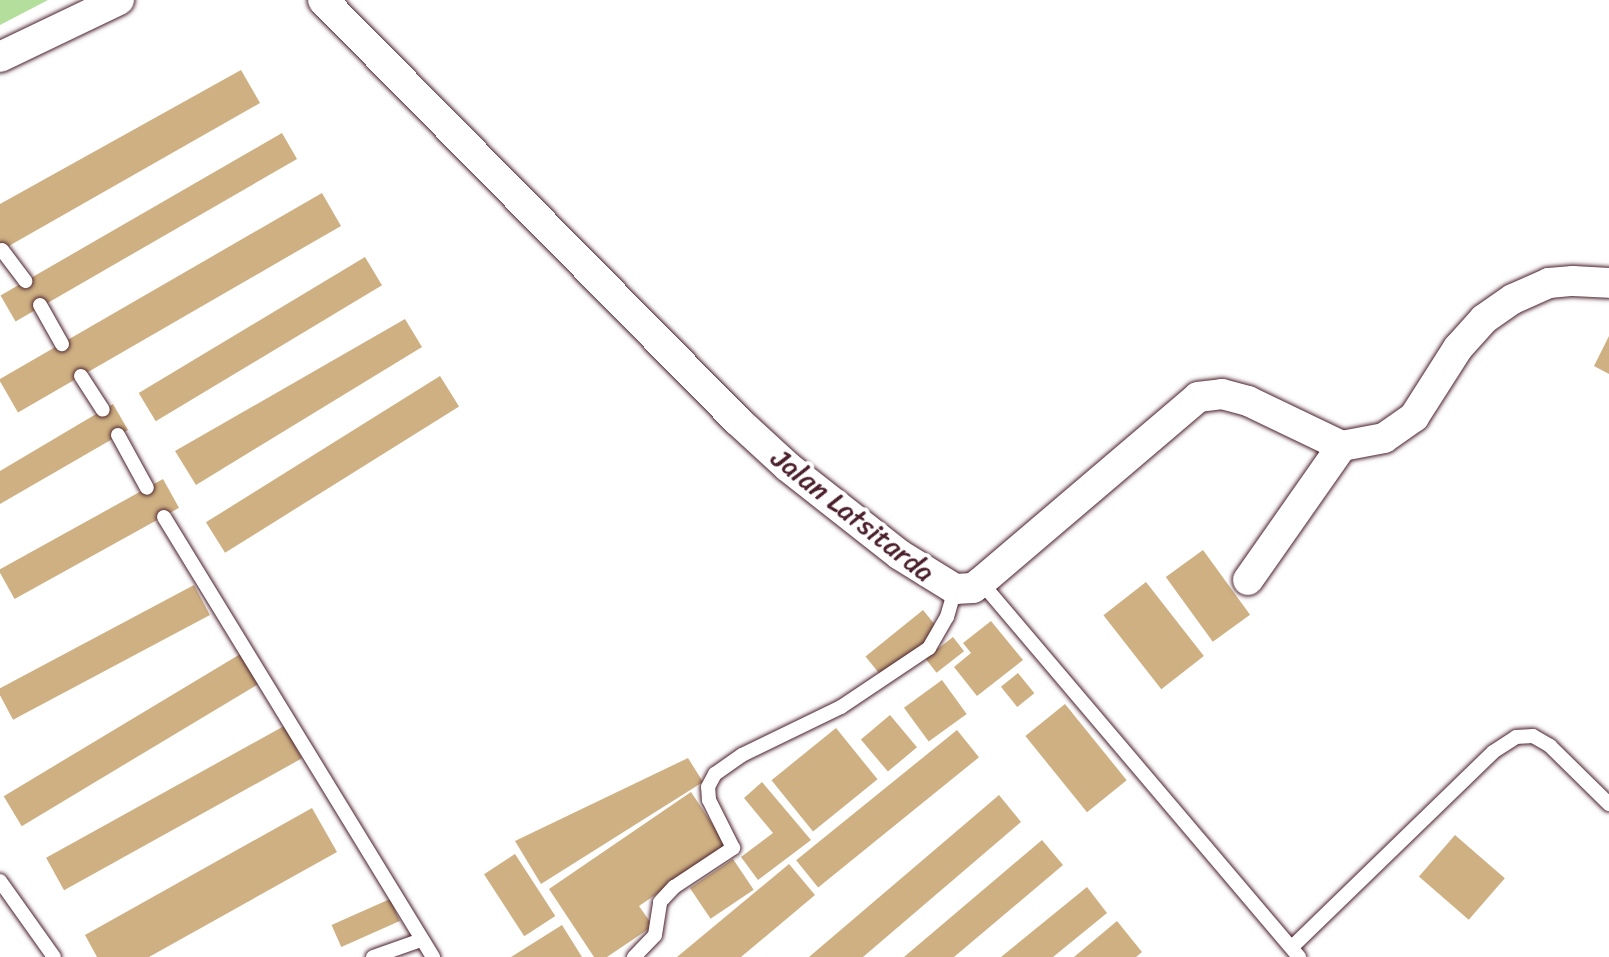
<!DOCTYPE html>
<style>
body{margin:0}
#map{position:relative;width:1609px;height:957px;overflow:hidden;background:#fff;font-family:Sriracha,sans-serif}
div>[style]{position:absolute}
.green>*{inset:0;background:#b3de9c}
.building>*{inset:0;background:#ceb082;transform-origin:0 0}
.roads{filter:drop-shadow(0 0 2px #4a1f2b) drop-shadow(0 0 2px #4a1f2b)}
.lane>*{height:14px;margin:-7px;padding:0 7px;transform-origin:7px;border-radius:7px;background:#fff}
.street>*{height:30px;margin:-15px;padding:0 15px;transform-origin:15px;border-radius:15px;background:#fff}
span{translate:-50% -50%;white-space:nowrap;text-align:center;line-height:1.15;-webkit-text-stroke:8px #fff;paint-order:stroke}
.street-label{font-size:28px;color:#4a1f2b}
</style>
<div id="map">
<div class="green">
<div style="clip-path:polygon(0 0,48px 0,0 25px)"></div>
</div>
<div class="building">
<div style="clip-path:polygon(241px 70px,260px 103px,0 251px,0 204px)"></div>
<div style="left:282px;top:133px;width:30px;height:325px;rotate:60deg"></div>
<div style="left:322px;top:193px;width:38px;height:373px;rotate:60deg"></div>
<div style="left:365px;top:257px;width:33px;height:264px;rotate:59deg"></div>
<div style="clip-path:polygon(405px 319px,422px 347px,196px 485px,175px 451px)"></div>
<div style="clip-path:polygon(1609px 336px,1609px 374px,1594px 366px)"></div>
<div style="left:440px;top:376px;width:36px;height:276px;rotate:58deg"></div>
<div style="clip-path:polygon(113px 404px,128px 430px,0 504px,0 471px)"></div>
<div style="left:163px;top:479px;width:33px;height:188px;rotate:61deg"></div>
<div style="left:1203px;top:550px;width:80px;height:46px;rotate:54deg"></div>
<div style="left:1146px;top:582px;width:94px;height:54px;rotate:52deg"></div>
<div style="left:194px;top:585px;width:34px;height:223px;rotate:62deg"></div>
<div style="left:923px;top:610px;width:27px;height:74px;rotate:51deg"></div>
<div style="clip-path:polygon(991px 621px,1023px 660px,977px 696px,954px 667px,971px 653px,963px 643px)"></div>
<div style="left:953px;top:637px;width:18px;height:35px;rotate:52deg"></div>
<div style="left:242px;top:653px;width:35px;height:278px;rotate:59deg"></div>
<div style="left:1018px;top:673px;width:26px;height:22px;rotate:51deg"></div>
<div style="left:942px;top:680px;width:42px;height:47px;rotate:54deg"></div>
<div style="left:1065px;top:704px;width:98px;height:51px;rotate:51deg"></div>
<div style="left:890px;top:715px;width:42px;height:38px;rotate:50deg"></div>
<div style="left:284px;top:726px;width:37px;height:272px;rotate:61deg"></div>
<div style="left:836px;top:728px;width:66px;height:83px;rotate:51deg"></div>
<div style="left:957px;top:730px;width:35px;height:207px;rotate:51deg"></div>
<div style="clip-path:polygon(688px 758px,703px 782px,541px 884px,515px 841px)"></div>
<div style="clip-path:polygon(762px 782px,811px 840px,758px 880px,741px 857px,773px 833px,744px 798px)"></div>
<div style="clip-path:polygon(691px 792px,727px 846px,639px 906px,653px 926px,607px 957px,594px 957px,549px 889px)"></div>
<div style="clip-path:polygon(999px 795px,1021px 822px,863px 957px,809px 957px)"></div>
<div style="clip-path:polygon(312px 808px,337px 852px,149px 957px,97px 957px,85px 935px)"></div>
<div style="left:1455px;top:835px;width:66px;height:55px;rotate:41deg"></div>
<div style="clip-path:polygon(1042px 840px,1063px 865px,954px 957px,904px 957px)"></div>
<div style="left:515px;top:854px;width:74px;height:37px;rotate:57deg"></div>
<div style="left:733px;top:859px;width:37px;height:52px;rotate:56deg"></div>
<div style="clip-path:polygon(789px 864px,815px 895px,741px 957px,677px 957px)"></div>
<div style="clip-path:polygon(1087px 887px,1107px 913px,1053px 957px,1001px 957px)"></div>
<div style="left:390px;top:899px;width:24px;height:64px;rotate:66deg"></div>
<div style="clip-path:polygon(1117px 921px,1142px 952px,1136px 957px,1074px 957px)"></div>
<div style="clip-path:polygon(562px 925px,582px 957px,511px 957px)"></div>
</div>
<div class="roads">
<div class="lane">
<div style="left:2px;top:250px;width:39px;rotate:53deg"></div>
<div style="left:40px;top:305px;width:45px;rotate:60.6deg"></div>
<div style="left:81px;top:376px;width:40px;rotate:57.1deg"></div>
<div style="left:118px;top:435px;width:60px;rotate:61.3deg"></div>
<div style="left:164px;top:517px;width:516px;rotate:58.56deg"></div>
<div style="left:981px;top:582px;width:492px;rotate:49.7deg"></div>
<div style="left:0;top:881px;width:93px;rotate:54.6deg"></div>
<div style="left:1292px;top:947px;width:280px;rotate:-44.1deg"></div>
<div style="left:1493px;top:752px;width:27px;rotate:-33deg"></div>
<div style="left:1516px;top:737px;width:17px;rotate:-3deg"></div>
<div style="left:1533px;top:736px;width:20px;rotate:30deg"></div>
<div style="left:1550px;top:746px;width:83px;rotate:44.5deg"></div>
<div style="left:373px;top:957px;width:51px;rotate:-19.5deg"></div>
<div style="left:634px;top:957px;width:30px;rotate:-46deg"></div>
<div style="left:655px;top:935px;width:33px;rotate:-81deg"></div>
<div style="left:660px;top:902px;width:21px;rotate:-47deg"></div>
<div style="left:674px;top:887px;width:71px;rotate:-33.5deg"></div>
<div style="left:733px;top:848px;width:54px;rotate:-116.6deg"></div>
<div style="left:709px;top:800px;width:13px;rotate:-94deg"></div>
<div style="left:708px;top:787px;width:15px;rotate:-62deg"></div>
<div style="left:715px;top:774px;width:33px;rotate:-35deg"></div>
<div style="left:742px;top:755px;width:110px;rotate:-25.9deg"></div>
<div style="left:841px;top:707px;width:106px;rotate:-33.8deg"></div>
<div style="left:929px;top:648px;width:36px;rotate:-60deg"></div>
<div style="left:947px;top:617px;width:29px;rotate:-74deg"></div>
</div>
<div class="street">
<div style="left:323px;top:0;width:591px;rotate:45.41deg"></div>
<div style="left:738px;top:421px;width:68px;rotate:42.6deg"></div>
<div style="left:788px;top:467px;width:142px;rotate:38.2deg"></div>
<div style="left:900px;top:555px;width:65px;rotate:31.7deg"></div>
<div style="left:955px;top:589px;width:18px;rotate:-3deg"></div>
<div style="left:973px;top:588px;width:10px;rotate:-37deg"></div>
<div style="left:981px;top:582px;width:285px;rotate:-40.4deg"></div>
<div style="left:1198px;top:397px;width:24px;rotate:-7deg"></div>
<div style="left:1222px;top:394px;width:27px;rotate:15deg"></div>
<div style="left:1248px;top:401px;width:104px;rotate:25.6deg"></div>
<div style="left:1342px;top:446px;width:43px;rotate:-10.8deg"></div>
<div style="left:1384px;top:438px;width:37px;rotate:-35deg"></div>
<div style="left:1414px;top:417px;width:82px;rotate:-57.5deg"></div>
<div style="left:1458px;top:348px;width:39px;rotate:-48deg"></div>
<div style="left:1484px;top:319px;width:35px;rotate:-35deg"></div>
<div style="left:1513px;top:299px;width:39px;rotate:-24deg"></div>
<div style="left:1549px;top:283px;width:24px;rotate:-5deg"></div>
<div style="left:1573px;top:281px;width:36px;rotate:3deg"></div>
<div style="left:0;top:57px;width:132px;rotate:-25.6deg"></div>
<div style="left:1248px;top:580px;width:164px;rotate:-55deg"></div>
</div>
</div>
<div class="street-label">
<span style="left:853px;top:515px;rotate:38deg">Jalan Latsitarda</span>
</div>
</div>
